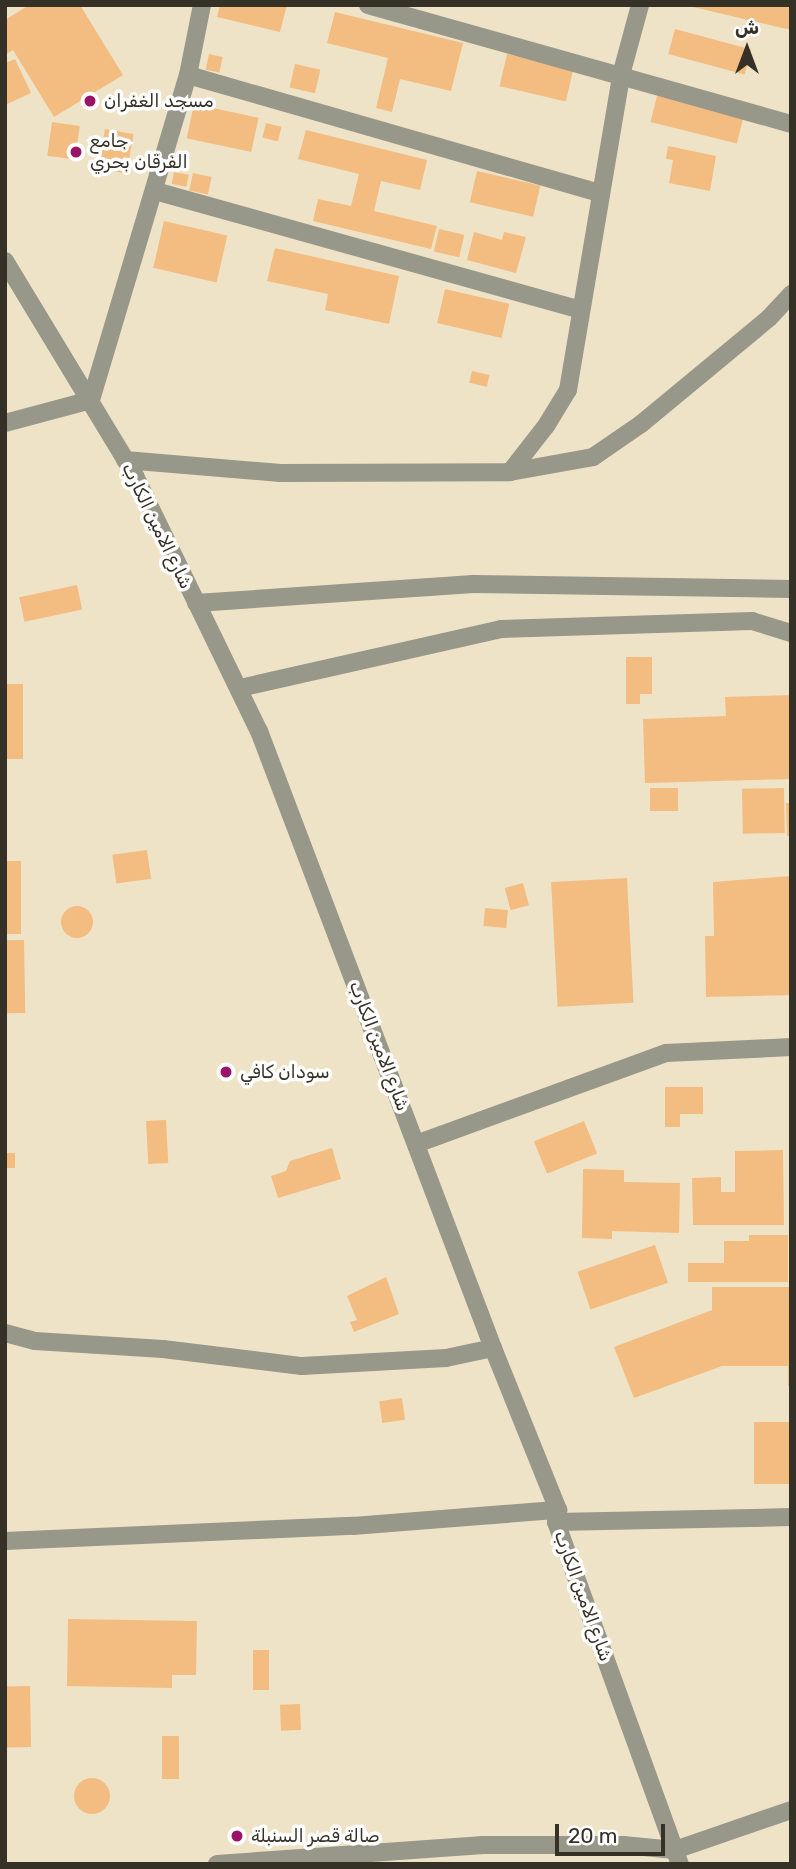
<!DOCTYPE html>
<meta charset="utf-8">
<style>
body{margin:0}
#map{position:relative;width:796px;height:1869px;overflow:hidden;background:#efe3c7;font-family:Rubik,"Noto Naskh Arabic",sans-serif}
div>[style]{position:absolute}
.building>*{inset:0;background:#f3bc81;transform-origin:0 0}
.round{border-radius:50%}
.minor>*{height:18px;margin:-9px;padding:0 9px;transform-origin:9px;border-radius:9px;background:#97978a}
.dots>*{width:19px;height:19px;translate:-50% -50%;box-sizing:border-box;border:4px solid #fff;border-radius:50%}
span{translate:-50% -50%;white-space:nowrap;text-align:center;line-height:1.15;-webkit-text-stroke:7px #fff;paint-order:stroke}
.poi-label{font-size:18px;color:#363127}
.left{translate:0 -50%;text-align:left}
.street-label{font-size:18px;color:#363127}
.frame{position:absolute;inset:0;border:7px solid #363127;pointer-events:none}
.north{position:absolute;left:712px;top:14px;width:70px;height:70px;-webkit-text-stroke:5px #fff;paint-order:stroke;rotate:0deg;font-size:19px;font-weight:700;line-height:28px;text-align:center;color:#363127}
.north::after{content:'';display:block;margin:auto;width:24px;height:32px;background:#363127;clip-path:polygon(50% 0,100% 100%,50% 72%,0 100%)}
.scale{position:absolute;left:555px;top:1824px;width:110px;height:32px;box-sizing:border-box;border:4px solid #363127;border-top:0;padding-left:9px;font-size:21px;line-height:24px;white-space:nowrap;color:#363127;-webkit-text-stroke:5px #fff;paint-order:stroke}
</style>
<div id="map">
<div class="building">
<div style="clip-path:polygon(29px 5px,80px 5px,123px 75px,54px 117px,13px 50px,5px 55px,5px 20px)"></div>
<div style="clip-path:polygon(220px 5px,287px 5px,280px 32px,217px 17px)"></div>
<div style="clip-path:polygon(689px 5px,791px 5px,791px 30px,689px 6px)"></div>
<div style="clip-path:polygon(335px 12px,463px 43px,451px 91px,400px 79px,392px 112px,376px 108px,388px 58px,327px 43px)"></div>
<div style="left:675px;top:29px;width:79px;height:26px;rotate:15deg"></div>
<div style="left:209px;top:54px;width:14px;height:16px;rotate:12deg"></div>
<div style="left:507px;top:54px;width:68px;height:33px;rotate:13deg"></div>
<div style="clip-path:polygon(15px 59px,31px 93px,5px 105px,5px 63px)"></div>
<div style="left:295px;top:64px;width:26px;height:24px;rotate:13deg"></div>
<div style="left:658px;top:92px;width:89px;height:31px;rotate:14deg"></div>
<div style="left:194px;top:104px;width:66px;height:35px;rotate:12deg"></div>
<div style="left:52px;top:122px;width:28px;height:34px;rotate:8deg"></div>
<div style="left:266px;top:123px;width:16px;height:15px;rotate:14deg"></div>
<div style="left:105px;top:129px;width:29px;height:40px;rotate:10deg"></div>
<div style="clip-path:polygon(306px 130px,427px 160px,420px 190px,381px 181px,374px 211px,437px 226px,431px 249px,313px 221px,318px 199px,351px 206px,359px 174px,298px 159px)"></div>
<div style="clip-path:polygon(668px 146px,716px 156px,710px 191px,669px 183px,673px 160px,666px 159px)"></div>
<div style="left:477px;top:171px;width:65px;height:32px;rotate:13deg"></div>
<div style="left:174px;top:172px;width:15px;height:12px;rotate:11deg"></div>
<div style="left:193px;top:173px;width:19px;height:18px;rotate:12deg"></div>
<div style="left:164px;top:221px;width:65px;height:48px;rotate:13deg"></div>
<div style="left:439px;top:229px;width:26px;height:23px;rotate:13deg"></div>
<div style="clip-path:polygon(474px 232px,502px 240px,504px 232px,526px 237px,516px 273px,467px 260px)"></div>
<div style="clip-path:polygon(275px 248px,399px 276px,389px 324px,325px 310px,328px 294px,267px 281px)"></div>
<div style="left:445px;top:289px;width:66px;height:35px;rotate:13deg"></div>
<div style="left:472px;top:371px;width:18px;height:12px;rotate:13deg"></div>
<div style="left:77px;top:585px;width:25px;height:59px;rotate:78deg"></div>
<div style="clip-path:polygon(626px 657px,652px 657px,652px 694px,640px 694px,640px 704px,626px 704px)"></div>
<div style="left:5px;top:684px;width:18px;height:75px"></div>
<div style="clip-path:polygon(791px 695px,791px 779px,645px 783px,643px 719px,726px 716px,725px 697px)"></div>
<div style="left:678px;top:788px;width:23px;height:28px;rotate:90deg"></div>
<div style="left:784px;top:788px;width:45px;height:42px;rotate:89deg"></div>
<div style="clip-path:polygon(786px 803px,791px 803px,791px 836px,787px 836px)"></div>
<div style="left:147px;top:850px;width:29px;height:35px;rotate:82deg"></div>
<div style="left:5px;top:861px;width:16px;height:73px"></div>
<div style="clip-path:polygon(791px 876px,791px 995px,706px 997px,705px 936px,714px 936px,713px 882px)"></div>
<div style="left:627px;top:878px;width:125px;height:76px;rotate:87deg"></div>
<div style="left:523px;top:883px;width:23px;height:19px;rotate:75deg"></div>
<div class="round" style="left:61px;top:906px;width:32px;height:32px"></div>
<div style="left:485px;top:908px;width:23px;height:18px;rotate:5deg"></div>
<div style="left:24px;top:940px;width:73px;height:19px;rotate:89deg"></div>
<div style="clip-path:polygon(665px 1087px,703px 1087px,703px 1114px,680px 1114px,680px 1127px,665px 1127px)"></div>
<div style="left:166px;top:1120px;width:43px;height:20px;rotate:87deg"></div>
<div style="left:584px;top:1121px;width:35px;height:54px;rotate:68deg"></div>
<div style="clip-path:polygon(332px 1148px,341px 1179px,278px 1198px,271px 1176px,286px 1171px,290px 1161px)"></div>
<div style="clip-path:polygon(783px 1150px,784px 1225px,693px 1225px,692px 1178px,721px 1177px,721px 1192px,735px 1192px,735px 1151px)"></div>
<div style="left:5px;top:1153px;width:10px;height:15px"></div>
<div style="clip-path:polygon(583px 1169px,624px 1170px,624px 1182px,680px 1183px,679px 1233px,612px 1231px,612px 1239px,582px 1238px)"></div>
<div style="clip-path:polygon(749px 1235px,788px 1235px,788px 1282px,688px 1282px,688px 1263px,724px 1263px,724px 1241px,749px 1241px)"></div>
<div style="left:655px;top:1245px;width:40px;height:82px;rotate:71deg"></div>
<div style="clip-path:polygon(386px 1277px,399px 1314px,354px 1332px,350px 1322px,357px 1320px,347px 1296px)"></div>
<div style="clip-path:polygon(712px 1287px,791px 1287px,791px 1386px,788px 1386px,788px 1366px,722px 1366px,634px 1398px,614px 1347px,712px 1310px)"></div>
<div style="left:402px;top:1398px;width:22px;height:23px;rotate:82deg"></div>
<div style="left:754px;top:1422px;width:37px;height:62px"></div>
<div style="clip-path:polygon(68px 1619px,197px 1621px,196px 1675px,172px 1675px,172px 1688px,67px 1686px)"></div>
<div style="left:253px;top:1650px;width:16px;height:40px"></div>
<div style="left:30px;top:1686px;width:61px;height:25px;rotate:89deg"></div>
<div style="left:300px;top:1704px;width:26px;height:20px;rotate:88deg"></div>
<div style="left:162px;top:1736px;width:17px;height:43px"></div>
<div class="round" style="left:74px;top:1778px;width:36px;height:36px"></div>
</div>
<div class="minor">
<div style="left:368px;top:5px;width:439px;rotate:15.7deg"></div>
<div style="left:188px;top:75px;width:429px;rotate:16deg"></div>
<div style="left:155px;top:191px;width:441px;rotate:15.6deg"></div>
<div style="left:5px;top:261px;width:251px;rotate:58.8deg"></div>
<div style="left:135px;top:476px;width:284px;rotate:64.1deg"></div>
<div style="left:259px;top:731px;width:660px;rotate:69.23deg"></div>
<div style="left:493px;top:1348px;width:175px;rotate:68.1deg"></div>
<div style="left:558px;top:1510px;width:12px;rotate:99deg"></div>
<div style="left:556px;top:1522px;width:364px;rotate:70.1deg"></div>
<div style="left:5px;top:423px;width:89px;rotate:-15deg"></div>
<div style="left:91px;top:400px;width:339px;rotate:-73.4deg"></div>
<div style="left:188px;top:75px;width:71px;rotate:-78.7deg"></div>
<div style="left:125px;top:460px;width:156px;rotate:4.8deg"></div>
<div style="left:280px;top:473px;width:230px;rotate:-0.2deg"></div>
<div style="left:510px;top:472px;width:58px;rotate:-52deg"></div>
<div style="left:546px;top:426px;width:42px;rotate:-58.6deg"></div>
<div style="left:568px;top:390px;width:319px;rotate:-80.4deg"></div>
<div style="left:621px;top:75px;width:73px;rotate:-74.8deg"></div>
<div style="left:510px;top:472px;width:84px;rotate:-10.2deg"></div>
<div style="left:593px;top:457px;width:58px;rotate:-34.5deg"></div>
<div style="left:641px;top:424px;width:166px;rotate:-39.6deg"></div>
<div style="left:769px;top:318px;width:33px;rotate:-47deg"></div>
<div style="left:196px;top:603px;width:278px;rotate:-3.9deg"></div>
<div style="left:473px;top:584px;width:318px;rotate:0.9deg"></div>
<div style="left:240px;top:688px;width:268px;rotate:-12.7deg"></div>
<div style="left:501px;top:629px;width:251px;rotate:-1.8deg"></div>
<div style="left:752px;top:621px;width:41px;rotate:17.1deg"></div>
<div style="left:416px;top:1144px;width:266px;rotate:-20deg"></div>
<div style="left:666px;top:1053px;width:125px;rotate:-2.7deg"></div>
<div style="left:5px;top:1333px;width:31px;rotate:15deg"></div>
<div style="left:35px;top:1341px;width:128px;rotate:3.6deg"></div>
<div style="left:163px;top:1349px;width:140px;rotate:7deg"></div>
<div style="left:302px;top:1366px;width:144px;rotate:-3.2deg"></div>
<div style="left:446px;top:1358px;width:48px;rotate:-12deg"></div>
<div style="left:556px;top:1522px;width:235px;rotate:-1.2deg"></div>
<div style="left:5px;top:1541px;width:348px;rotate:-2.5deg"></div>
<div style="left:353px;top:1526px;width:206px;rotate:-4.5deg"></div>
<div style="left:217px;top:1864px;width:267px;rotate:-4.1deg"></div>
<div style="left:483px;top:1845px;width:140px"></div>
<div style="left:623px;top:1845px;width:52px;rotate:5.5deg"></div>
<div style="left:675px;top:1850px;width:123px;rotate:-19deg"></div>
</div>
<div class="dots">
<div style="left:90px;top:101px;background:#9a1366"></div>
<div style="left:76px;top:152px;background:#9a1366"></div>
<div style="left:226px;top:1072px;background:#9a1366"></div>
<div style="left:237px;top:1836px;background:#9a1366"></div>
</div>
<div class="poi-label">
<span class="left" style="left:104px;top:101px">مسجد الغفران</span>
<span class="left" style="left:90px;top:152px">جامع<br>الفرقان بحري</span>
<span class="left" style="left:240px;top:1072px">سودان كافي</span>
<span class="left" style="left:251px;top:1836px">صالة قصر السنبلة</span>
</div>
<div class="street-label">
<span style="left:157px;top:526px;rotate:64deg">شارع الامين الكارب</span>
<span style="left:379px;top:1046px;rotate:69deg">شارع الامين الكارب</span>
<span style="left:583px;top:1596px;rotate:70deg">شارع الامين الكارب</span>
</div>
<div class="frame"></div>
<div class="north">ش</div>
<div class="scale">20 m</div>
</div>
